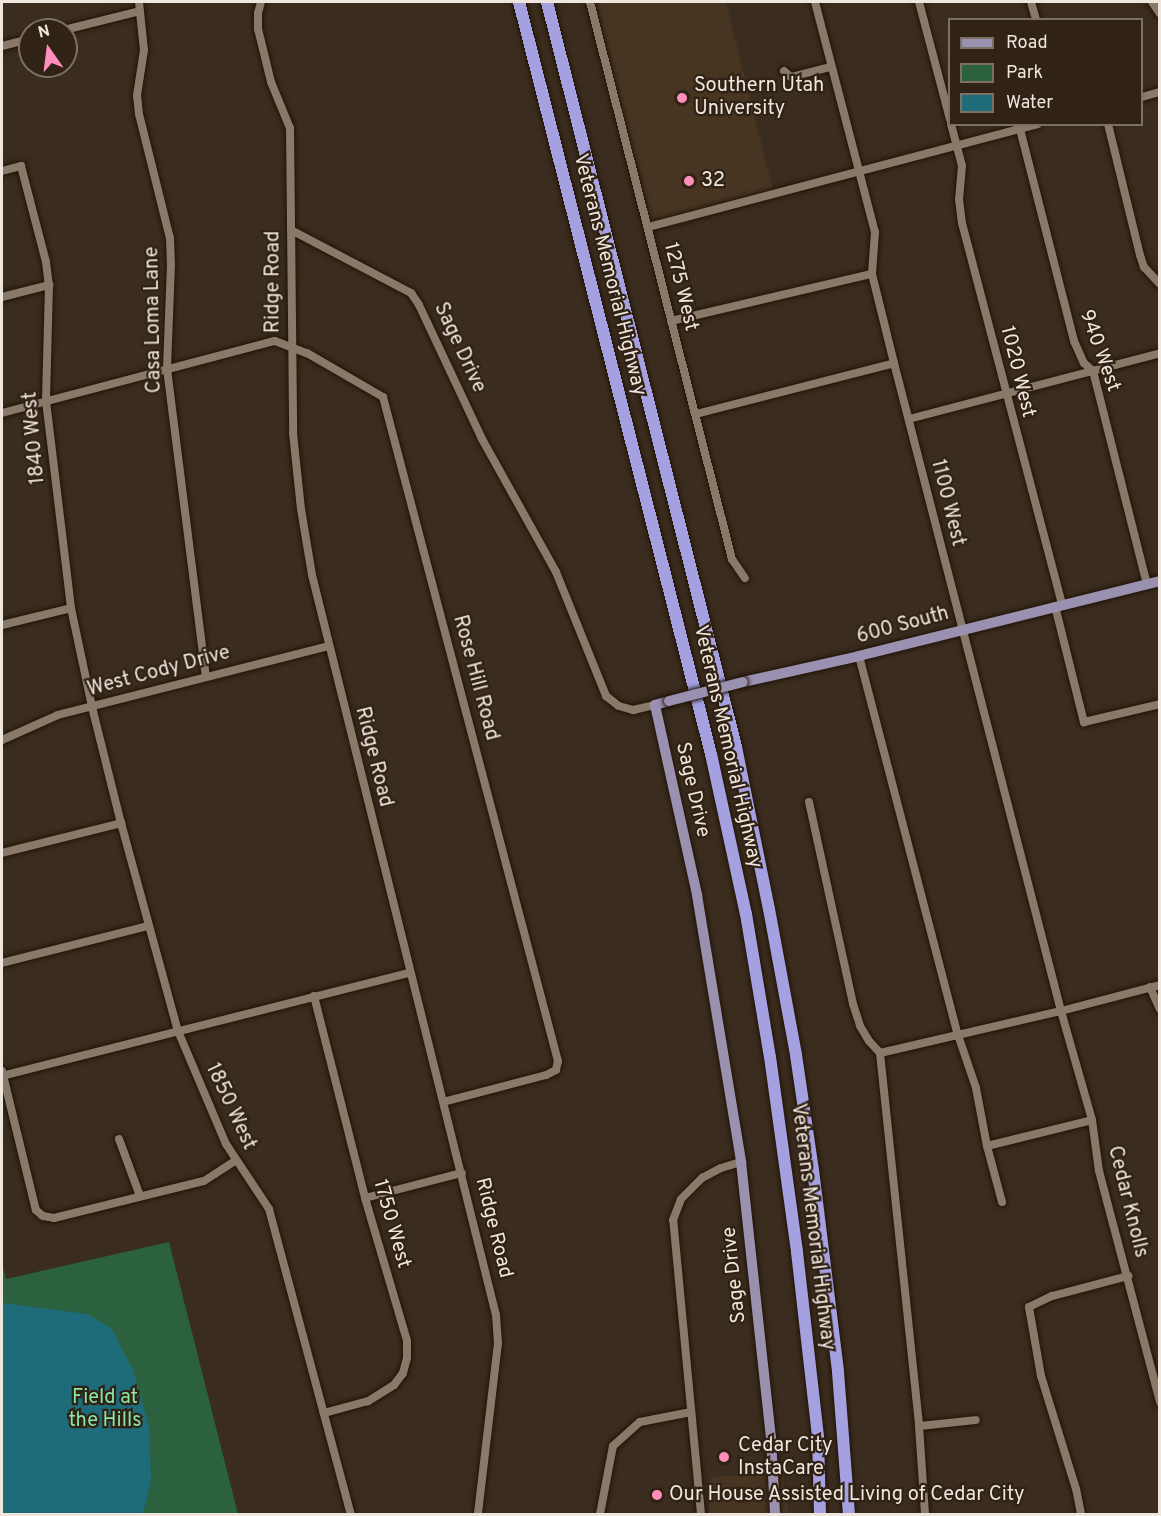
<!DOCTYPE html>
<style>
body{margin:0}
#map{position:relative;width:1161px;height:1516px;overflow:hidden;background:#3a2c1e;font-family:Overpass,sans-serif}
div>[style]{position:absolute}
.built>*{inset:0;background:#473522}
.green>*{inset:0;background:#2b613f}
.water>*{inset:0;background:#1e6b7a}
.roads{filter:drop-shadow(0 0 2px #211407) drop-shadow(0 0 2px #211407)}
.minor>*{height:8px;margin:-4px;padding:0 4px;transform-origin:4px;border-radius:4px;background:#897969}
.major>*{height:10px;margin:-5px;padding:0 5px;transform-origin:5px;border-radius:5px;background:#9a90b0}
.highway>*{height:12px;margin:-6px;padding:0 6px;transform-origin:6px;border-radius:6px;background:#a5a0e0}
.bridges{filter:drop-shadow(0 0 2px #211407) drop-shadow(0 0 2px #211407)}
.major-bridge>*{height:10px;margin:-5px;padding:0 5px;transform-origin:5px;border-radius:5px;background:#9a90b0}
.dots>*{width:16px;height:16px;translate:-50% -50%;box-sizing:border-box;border:3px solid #302215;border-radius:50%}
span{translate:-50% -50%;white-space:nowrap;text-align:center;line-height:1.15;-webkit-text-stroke:4.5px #302215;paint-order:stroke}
.poi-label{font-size:20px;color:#efe6dd}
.left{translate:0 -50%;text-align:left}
.street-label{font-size:20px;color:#efe6dd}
.park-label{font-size:20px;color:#89e6a9}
.frame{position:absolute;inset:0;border:3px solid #efe6dd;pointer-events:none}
.legend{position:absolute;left:948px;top:18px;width:195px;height:108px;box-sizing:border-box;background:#302215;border:2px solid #7c7065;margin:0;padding:8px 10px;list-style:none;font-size:18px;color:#efe6dd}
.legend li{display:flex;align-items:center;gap:12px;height:30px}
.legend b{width:30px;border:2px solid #7c7065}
.north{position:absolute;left:18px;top:18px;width:60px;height:60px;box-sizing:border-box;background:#302215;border:2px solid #7c7065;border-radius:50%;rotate:346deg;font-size:16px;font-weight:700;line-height:24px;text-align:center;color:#efe6dd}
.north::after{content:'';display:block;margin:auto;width:21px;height:27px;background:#ff8eba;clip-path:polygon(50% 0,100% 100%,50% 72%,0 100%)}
</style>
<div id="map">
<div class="built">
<div style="clip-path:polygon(590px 2px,726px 2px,774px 194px,648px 227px)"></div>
<div style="clip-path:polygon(758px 1475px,783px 1479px,789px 1514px,709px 1514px,711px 1477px)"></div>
</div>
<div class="green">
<div style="clip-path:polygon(169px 1242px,238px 1514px,2px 1514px,2px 1262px,6px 1279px)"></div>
</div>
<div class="water">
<div style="clip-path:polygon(2px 1303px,87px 1314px,111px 1328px,133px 1370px,149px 1426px,151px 1480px,143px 1514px,2px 1514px)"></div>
</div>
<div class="roads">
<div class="minor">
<div style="left:139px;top:2px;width:48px;rotate:84.1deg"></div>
<div style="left:144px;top:50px;width:46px;rotate:98.8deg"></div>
<div style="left:137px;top:95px;width:19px;rotate:84deg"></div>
<div style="left:139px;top:114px;width:128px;rotate:76deg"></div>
<div style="left:170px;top:238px;width:26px;rotate:88deg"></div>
<div style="left:171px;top:264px;width:105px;rotate:92.2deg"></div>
<div style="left:167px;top:369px;width:309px;rotate:82.8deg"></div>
<div style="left:261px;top:2px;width:11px;rotate:105deg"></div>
<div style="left:258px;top:13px;width:16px;rotate:90deg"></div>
<div style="left:258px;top:29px;width:55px;rotate:76.2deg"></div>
<div style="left:271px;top:82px;width:50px;rotate:67.6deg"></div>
<div style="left:290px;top:128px;width:305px;rotate:89.4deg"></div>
<div style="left:293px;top:433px;width:76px;rotate:84deg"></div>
<div style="left:301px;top:509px;width:67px;rotate:80.5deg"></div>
<div style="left:312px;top:575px;width:763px;rotate:76.04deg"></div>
<div style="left:496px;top:1315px;width:28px;rotate:86deg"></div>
<div style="left:498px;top:1343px;width:172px;rotate:96.7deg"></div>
<div style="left:590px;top:2px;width:575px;rotate:75.7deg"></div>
<div style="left:732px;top:559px;width:23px;rotate:56deg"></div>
<div style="left:815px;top:2px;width:238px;rotate:75.4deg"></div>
<div style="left:875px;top:232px;width:42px;rotate:94.1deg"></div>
<div style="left:872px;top:274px;width:92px;rotate:76.1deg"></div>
<div style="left:894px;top:363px;width:669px;rotate:75.55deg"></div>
<div style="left:1061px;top:1011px;width:113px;rotate:74.1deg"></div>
<div style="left:1092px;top:1120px;width:51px;rotate:82.2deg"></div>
<div style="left:1099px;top:1171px;width:239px;rotate:75.2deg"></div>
<div style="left:919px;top:2px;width:121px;rotate:75.2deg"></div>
<div style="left:1031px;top:2px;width:19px;rotate:74deg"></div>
<div style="left:1152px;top:2px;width:14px;rotate:56deg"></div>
<div style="left:64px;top:30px;width:78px;rotate:-14deg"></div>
<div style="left:2px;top:46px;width:29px;rotate:-14deg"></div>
<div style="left:784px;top:71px;width:9px;rotate:41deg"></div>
<div style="left:791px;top:77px;width:40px;rotate:-14.4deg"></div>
<div style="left:1142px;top:97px;width:19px;rotate:-16deg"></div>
<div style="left:951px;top:124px;width:43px;rotate:75.3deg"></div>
<div style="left:962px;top:166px;width:33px;rotate:95deg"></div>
<div style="left:959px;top:199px;width:24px;rotate:83deg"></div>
<div style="left:962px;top:223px;width:394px;rotate:75.3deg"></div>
<div style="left:1108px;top:124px;width:135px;rotate:76.3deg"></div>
<div style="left:1140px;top:255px;width:13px;rotate:72deg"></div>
<div style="left:1144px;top:267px;width:23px;rotate:47deg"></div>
<div style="left:1020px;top:129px;width:219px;rotate:75.7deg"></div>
<div style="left:1074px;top:341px;width:24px;rotate:66deg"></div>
<div style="left:1084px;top:363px;width:12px;rotate:42deg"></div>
<div style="left:1093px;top:371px;width:220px;rotate:75.8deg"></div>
<div style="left:2px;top:171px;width:20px;rotate:-15deg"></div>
<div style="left:21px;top:166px;width:99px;rotate:75.4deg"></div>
<div style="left:46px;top:262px;width:23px;rotate:83deg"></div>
<div style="left:49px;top:285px;width:116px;rotate:91.5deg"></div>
<div style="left:46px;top:401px;width:209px;rotate:83.1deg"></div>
<div style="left:71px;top:608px;width:101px;rotate:78deg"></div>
<div style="left:92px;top:707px;width:120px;rotate:76deg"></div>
<div style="left:121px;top:823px;width:216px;rotate:74.7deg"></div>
<div style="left:178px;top:1031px;width:123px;rotate:67deg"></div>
<div style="left:226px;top:1144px;width:78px;rotate:56.5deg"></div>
<div style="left:269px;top:1209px;width:316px;rotate:75deg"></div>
<div style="left:648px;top:227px;width:403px;rotate:-14.8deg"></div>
<div style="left:291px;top:230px;width:136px;rotate:27.7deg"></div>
<div style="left:411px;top:293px;width:14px;rotate:56deg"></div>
<div style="left:419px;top:305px;width:148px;rotate:64.8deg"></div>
<div style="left:482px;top:439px;width:152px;rotate:60.9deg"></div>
<div style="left:556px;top:572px;width:134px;rotate:68deg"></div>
<div style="left:606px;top:696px;width:16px;rotate:38deg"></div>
<div style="left:619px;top:706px;width:15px;rotate:16deg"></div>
<div style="left:633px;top:710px;width:23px;rotate:-13deg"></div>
<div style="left:2px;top:297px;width:49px;rotate:-14.3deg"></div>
<div style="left:671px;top:321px;width:206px;rotate:-13.2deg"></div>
<div style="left:2px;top:413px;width:282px;rotate:-14.8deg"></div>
<div style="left:275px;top:341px;width:34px;rotate:21deg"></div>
<div style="left:307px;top:353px;width:88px;rotate:30.1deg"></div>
<div style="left:383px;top:397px;width:687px;rotate:75.24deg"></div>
<div style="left:558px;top:1061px;width:9px;rotate:103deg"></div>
<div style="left:556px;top:1070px;width:11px;rotate:153deg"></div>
<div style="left:546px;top:1075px;width:106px;rotate:165.3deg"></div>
<div style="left:696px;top:414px;width:204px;rotate:-14.4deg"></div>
<div style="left:909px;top:419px;width:260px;rotate:-14.7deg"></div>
<div style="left:1055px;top:606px;width:120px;rotate:76deg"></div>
<div style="left:1084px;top:722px;width:78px;rotate:-13.3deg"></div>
<div style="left:2px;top:625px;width:71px;rotate:-13.8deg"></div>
<div style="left:859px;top:656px;width:392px;rotate:75.4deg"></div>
<div style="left:958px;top:1035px;width:56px;rotate:71.2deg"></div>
<div style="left:976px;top:1088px;width:59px;rotate:79.3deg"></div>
<div style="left:987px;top:1146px;width:58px;rotate:75deg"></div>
<div style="left:2px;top:740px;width:61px;rotate:-24.1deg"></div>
<div style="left:58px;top:715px;width:279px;rotate:-14.3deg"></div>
<div style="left:809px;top:802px;width:207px;rotate:77.7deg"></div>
<div style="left:853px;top:1004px;width:23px;rotate:72deg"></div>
<div style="left:860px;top:1026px;width:17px;rotate:59deg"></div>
<div style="left:869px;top:1041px;width:16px;rotate:47deg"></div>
<div style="left:2px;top:853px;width:123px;rotate:-14.1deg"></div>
<div style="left:2px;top:963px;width:151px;rotate:-14.2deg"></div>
<div style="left:1150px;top:987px;width:24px;rotate:66deg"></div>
<div style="left:314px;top:996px;width:208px;rotate:75.8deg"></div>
<div style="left:365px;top:1198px;width:149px;rotate:73.6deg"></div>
<div style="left:407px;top:1341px;width:17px;rotate:90deg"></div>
<div style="left:407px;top:1358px;width:16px;rotate:105deg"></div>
<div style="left:403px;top:1373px;width:15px;rotate:127deg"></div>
<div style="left:394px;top:1385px;width:31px;rotate:148deg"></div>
<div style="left:368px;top:1401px;width:46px;rotate:164.7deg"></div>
<div style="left:880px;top:1053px;width:375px;rotate:84deg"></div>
<div style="left:919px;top:1426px;width:88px;rotate:86.1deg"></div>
<div style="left:880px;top:1053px;width:186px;rotate:-13.1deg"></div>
<div style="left:1061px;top:1011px;width:102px;rotate:-14.7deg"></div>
<div style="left:2px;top:1071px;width:143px;rotate:76.3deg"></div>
<div style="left:36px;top:1210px;width:9px;rotate:41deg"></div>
<div style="left:43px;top:1216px;width:11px;rotate:10deg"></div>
<div style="left:54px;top:1218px;width:154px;rotate:-13.9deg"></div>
<div style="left:204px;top:1181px;width:38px;rotate:-33deg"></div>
<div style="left:2px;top:1076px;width:421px;rotate:-14.2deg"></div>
<div style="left:119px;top:1139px;width:61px;rotate:69.8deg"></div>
<div style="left:987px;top:1146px;width:108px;rotate:-13.9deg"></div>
<div style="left:365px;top:1198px;width:100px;rotate:-14.5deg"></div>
<div style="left:919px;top:1426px;width:57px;rotate:-6deg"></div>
<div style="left:600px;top:1514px;width:69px;rotate:-79.2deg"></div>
<div style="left:613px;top:1446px;width:36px;rotate:-42deg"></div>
<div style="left:640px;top:1422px;width:52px;rotate:-11.1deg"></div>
<div style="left:701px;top:1514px;width:295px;rotate:-95.4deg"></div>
<div style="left:673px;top:1220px;width:22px;rotate:-69deg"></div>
<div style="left:681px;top:1199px;width:30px;rotate:-45deg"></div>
<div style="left:702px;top:1178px;width:21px;rotate:-28deg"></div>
<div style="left:721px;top:1168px;width:21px;rotate:-17deg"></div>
<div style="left:1081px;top:1514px;width:25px;rotate:-101deg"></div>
<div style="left:1076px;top:1489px;width:118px;rotate:-107.2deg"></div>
<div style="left:1041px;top:1376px;width:70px;rotate:-99.9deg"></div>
<div style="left:1029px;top:1307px;width:25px;rotate:-26deg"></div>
<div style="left:1052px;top:1296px;width:79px;rotate:-14.7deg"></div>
</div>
<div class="major">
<div style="left:743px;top:682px;width:119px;rotate:-12.6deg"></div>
<div style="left:859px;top:656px;width:310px;rotate:-14deg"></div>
<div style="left:669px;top:701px;width:15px;rotate:164deg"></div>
<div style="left:655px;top:705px;width:195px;rotate:77.5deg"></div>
<div style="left:697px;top:895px;width:271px;rotate:80.6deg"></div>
<div style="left:741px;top:1162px;width:277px;rotate:83.8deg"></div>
<div style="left:771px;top:1437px;width:77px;rotate:87deg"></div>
</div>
<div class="highway">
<div style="left:519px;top:2px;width:776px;rotate:75.68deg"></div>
<div style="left:711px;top:754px;width:164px;rotate:77.7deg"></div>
<div style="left:746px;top:914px;width:145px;rotate:80.5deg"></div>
<div style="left:770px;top:1057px;width:197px;rotate:82.1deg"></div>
<div style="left:797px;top:1252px;width:186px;rotate:83.5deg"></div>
<div style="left:818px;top:1437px;width:77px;rotate:88.5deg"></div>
<div style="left:547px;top:2px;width:769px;rotate:75.76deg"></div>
<div style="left:736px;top:747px;width:165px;rotate:78.5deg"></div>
<div style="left:769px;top:909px;width:148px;rotate:79.5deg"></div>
<div style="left:796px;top:1055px;width:116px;rotate:81.6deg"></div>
<div style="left:813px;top:1170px;width:204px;rotate:82.9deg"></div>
<div style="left:838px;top:1372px;width:142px;rotate:85.6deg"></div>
</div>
</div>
<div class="bridges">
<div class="major-bridge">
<div style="left:669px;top:701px;width:76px;rotate:-14.4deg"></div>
</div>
</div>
<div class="dots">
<div style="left:682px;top:98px;background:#ff8eba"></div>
<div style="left:689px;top:181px;background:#ff8eba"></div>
<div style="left:724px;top:1457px;background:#ff8eba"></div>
<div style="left:657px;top:1495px;background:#ff8eba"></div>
</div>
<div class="poi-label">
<span class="left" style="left:694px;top:98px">Southern Utah<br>University</span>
<span class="left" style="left:701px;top:181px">32</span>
<span class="left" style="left:738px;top:1458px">Cedar City<br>InstaCare</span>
<span class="left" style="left:669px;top:1495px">Our House Assisted Living of Cedar City</span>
</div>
<div class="street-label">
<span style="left:609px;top:275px;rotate:76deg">Veterans Memorial Highway</span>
<span style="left:274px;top:282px;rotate:-90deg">Ridge Road</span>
<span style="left:680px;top:287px;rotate:76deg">1275 West</span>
<span style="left:154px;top:320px;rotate:-91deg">Casa Loma Lane</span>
<span style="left:459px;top:348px;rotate:65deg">Sage Drive</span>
<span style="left:1099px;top:351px;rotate:70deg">940 West</span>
<span style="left:1017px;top:372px;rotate:76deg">1020 West</span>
<span style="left:35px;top:438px;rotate:-95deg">1840 West</span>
<span style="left:947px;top:503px;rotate:76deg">1100 West</span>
<span style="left:903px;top:626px;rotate:-15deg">600 South</span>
<span style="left:159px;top:672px;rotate:-15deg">West Cody Drive</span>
<span style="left:475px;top:678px;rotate:75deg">Rose Hill Road</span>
<span style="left:727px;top:747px;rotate:77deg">Veterans Memorial Highway</span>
<span style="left:373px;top:757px;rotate:76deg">Ridge Road</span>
<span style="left:692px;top:790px;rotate:77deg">Sage Drive</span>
<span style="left:230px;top:1107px;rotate:65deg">1850 West</span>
<span style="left:1127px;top:1202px;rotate:76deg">Cedar Knolls</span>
<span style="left:391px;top:1224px;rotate:74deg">1750 West</span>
<span style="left:812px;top:1227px;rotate:83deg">Veterans Memorial Highway</span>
<span style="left:493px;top:1228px;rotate:76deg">Ridge Road</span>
<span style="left:735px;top:1275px;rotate:-96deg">Sage Drive</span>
</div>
<div class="park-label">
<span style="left:105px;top:1410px">Field at<br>the Hills</span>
</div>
<div class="frame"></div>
<ul class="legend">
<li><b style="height:8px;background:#9a90b0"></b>Road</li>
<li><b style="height:16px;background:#2b613f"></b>Park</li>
<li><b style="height:16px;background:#1e6b7a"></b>Water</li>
</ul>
<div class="north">N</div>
</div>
